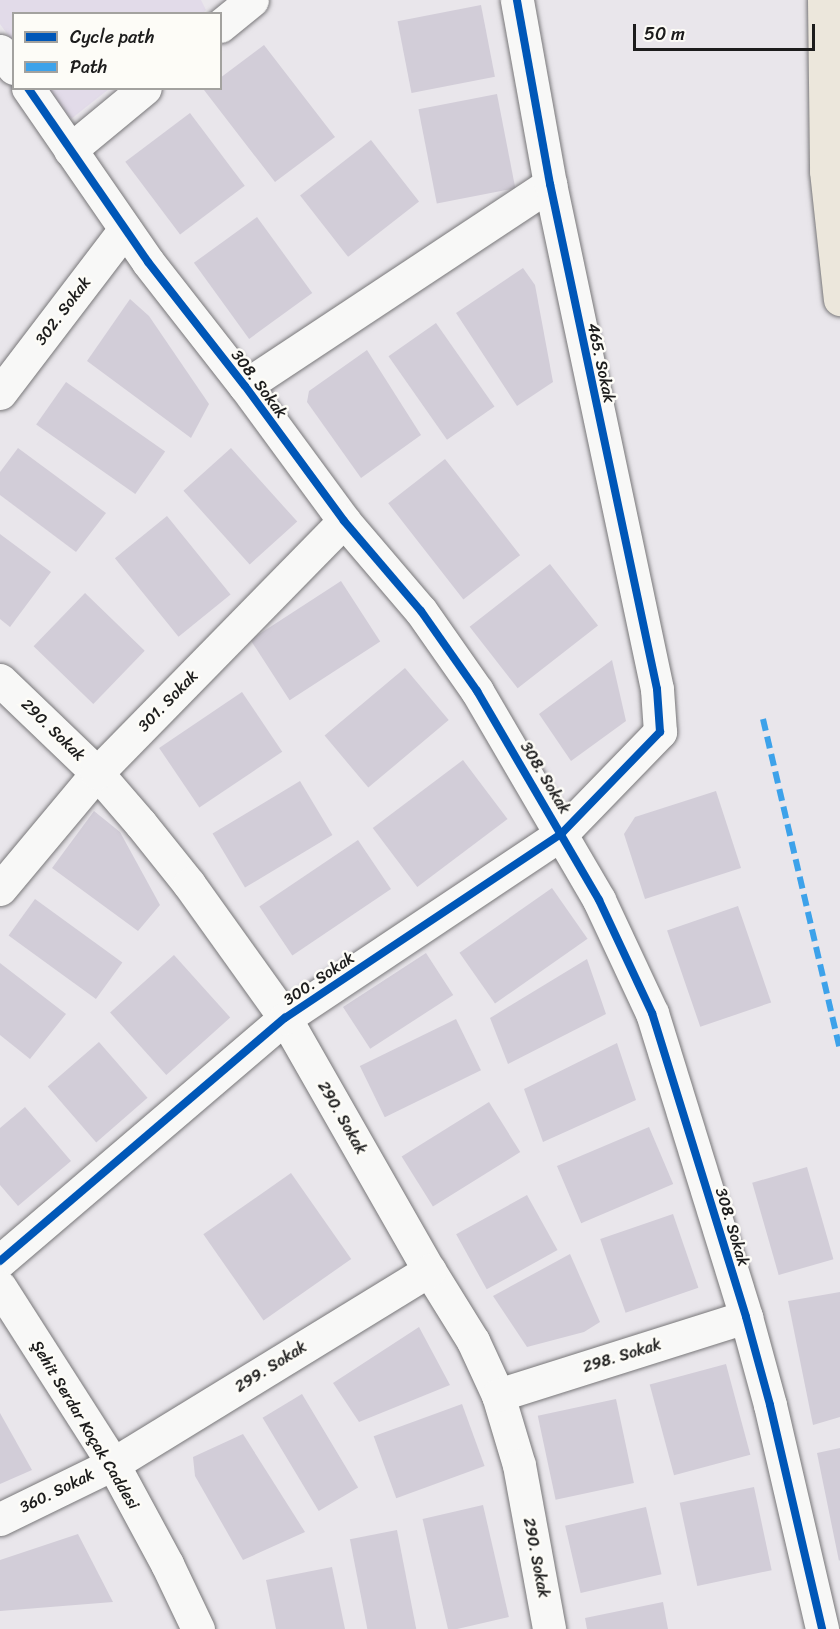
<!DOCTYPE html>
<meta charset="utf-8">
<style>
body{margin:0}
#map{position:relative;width:840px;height:1629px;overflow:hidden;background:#e9e6eb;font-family:Sriracha,sans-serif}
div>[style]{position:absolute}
.built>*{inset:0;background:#e2dbe9}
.building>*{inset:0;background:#d2cdd8;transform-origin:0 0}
.roads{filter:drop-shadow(0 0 2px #787779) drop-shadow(0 0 2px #787779)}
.minor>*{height:33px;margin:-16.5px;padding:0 16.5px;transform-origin:16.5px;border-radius:16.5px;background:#f8f8f7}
.highway>*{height:33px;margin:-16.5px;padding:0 16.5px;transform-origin:16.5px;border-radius:16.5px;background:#ece7dc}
.quiet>*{height:6px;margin-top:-3px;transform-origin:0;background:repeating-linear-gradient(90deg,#3da2ea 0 12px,transparent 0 18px)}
.cycleway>*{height:8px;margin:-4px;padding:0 4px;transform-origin:4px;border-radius:4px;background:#0057b8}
span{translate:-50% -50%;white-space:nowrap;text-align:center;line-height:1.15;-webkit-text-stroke:5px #fdfcf7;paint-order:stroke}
.street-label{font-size:16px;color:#1c1c1c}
.legend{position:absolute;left:12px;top:12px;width:210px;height:78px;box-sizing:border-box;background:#fdfcf7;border:2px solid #a3a29f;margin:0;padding:8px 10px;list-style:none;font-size:18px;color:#1c1c1c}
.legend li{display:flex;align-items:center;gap:12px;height:30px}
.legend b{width:30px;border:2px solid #a3a29f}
.scale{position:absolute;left:633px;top:24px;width:182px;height:27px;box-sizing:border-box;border:3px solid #1c1c1c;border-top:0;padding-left:8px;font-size:18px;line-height:21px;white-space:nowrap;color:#1c1c1c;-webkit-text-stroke:4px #fdfcf7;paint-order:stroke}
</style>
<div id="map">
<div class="built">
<div style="clip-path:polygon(0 0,201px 0,206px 10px,202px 14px,14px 14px,13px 42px,0 24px)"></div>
<div style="clip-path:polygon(48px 89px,109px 89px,71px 119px)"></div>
</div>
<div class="building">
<div style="left:481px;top:5px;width:73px;height:85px;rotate:79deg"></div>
<div style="clip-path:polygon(264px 45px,335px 137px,275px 182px,204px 90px,220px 88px,220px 78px)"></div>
<div style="left:497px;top:94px;width:96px;height:80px;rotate:79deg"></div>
<div style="left:190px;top:113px;width:91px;height:81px;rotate:53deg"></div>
<div style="left:371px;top:140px;width:78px;height:90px;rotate:52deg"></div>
<div style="left:257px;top:217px;width:94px;height:78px;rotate:54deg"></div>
<div style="clip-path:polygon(523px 268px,535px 285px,553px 382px,517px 406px,456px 313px)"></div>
<div style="clip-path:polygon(130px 299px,149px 316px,209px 404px,191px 438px,87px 361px)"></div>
<div style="left:436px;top:323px;width:102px;height:58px;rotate:55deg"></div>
<div style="clip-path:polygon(367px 350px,421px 435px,361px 478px,307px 402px,309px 391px)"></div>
<div style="left:66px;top:382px;width:121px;height:52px;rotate:35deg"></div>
<div style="clip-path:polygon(18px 448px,106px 513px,76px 552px,0 495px,0 472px)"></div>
<div style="left:231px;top:448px;width:99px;height:64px;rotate:48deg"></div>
<div style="left:445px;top:459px;width:122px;height:72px;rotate:52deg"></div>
<div style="left:167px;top:516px;width:101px;height:67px;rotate:51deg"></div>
<div style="clip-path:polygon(0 534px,51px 572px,10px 627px,0 619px)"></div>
<div style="left:550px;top:564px;width:78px;height:102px;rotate:52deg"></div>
<div style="left:341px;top:581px;width:72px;height:108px;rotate:57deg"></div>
<div style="left:85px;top:593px;width:83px;height:74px;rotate:44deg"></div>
<div style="clip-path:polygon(612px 660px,626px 721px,571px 761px,539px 714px)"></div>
<div style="left:405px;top:668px;width:68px;height:105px;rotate:50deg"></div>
<div style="left:242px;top:692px;width:72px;height:100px;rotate:56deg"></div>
<div style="left:463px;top:760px;width:74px;height:113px;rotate:53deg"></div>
<div style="left:300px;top:781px;width:63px;height:102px;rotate:59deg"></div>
<div style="clip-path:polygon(716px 791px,741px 868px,645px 899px,624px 834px,635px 817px)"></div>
<div style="clip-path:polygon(94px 811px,120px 832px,160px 905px,138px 931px,52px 868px)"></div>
<div style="left:358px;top:840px;width:59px;height:119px;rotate:56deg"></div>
<div style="left:552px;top:888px;width:62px;height:113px;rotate:55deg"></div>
<div style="left:35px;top:899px;width:108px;height:45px;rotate:36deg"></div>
<div style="left:738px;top:906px;width:102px;height:75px;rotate:71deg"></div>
<div style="left:426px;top:953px;width:50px;height:99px;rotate:57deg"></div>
<div style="left:174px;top:955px;width:84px;height:86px;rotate:48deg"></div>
<div style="clip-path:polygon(587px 959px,606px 1014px,508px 1064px,490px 1018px)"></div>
<div style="clip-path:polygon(0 963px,66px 1014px,30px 1059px,0 1035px)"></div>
<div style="left:456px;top:1019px;width:57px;height:107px;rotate:64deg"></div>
<div style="left:99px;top:1042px;width:74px;height:68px;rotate:49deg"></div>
<div style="clip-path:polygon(617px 1043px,636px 1100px,543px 1142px,524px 1089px)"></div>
<div style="left:489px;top:1102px;width:59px;height:103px;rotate:58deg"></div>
<div style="clip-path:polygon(25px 1107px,71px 1161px,18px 1206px,0 1185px,0 1128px)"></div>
<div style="left:649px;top:1127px;width:62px;height:100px;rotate:67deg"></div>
<div style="left:807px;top:1167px;width:96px;height:57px;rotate:74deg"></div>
<div style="left:291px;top:1173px;width:105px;height:107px;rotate:55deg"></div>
<div style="left:527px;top:1195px;width:63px;height:81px;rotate:61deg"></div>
<div style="left:673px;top:1214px;width:78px;height:77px;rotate:71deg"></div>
<div style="clip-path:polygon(570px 1254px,600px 1322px,584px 1332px,527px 1347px,493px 1296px)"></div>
<div style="clip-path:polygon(840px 1292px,840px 1417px,813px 1425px,788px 1301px)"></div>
<div style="clip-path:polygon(419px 1327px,450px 1385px,359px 1422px,333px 1383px)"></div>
<div style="left:726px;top:1364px;width:94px;height:79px;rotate:75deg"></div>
<div style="left:302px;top:1394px;width:109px;height:46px;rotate:59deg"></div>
<div style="left:616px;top:1399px;width:86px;height:80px;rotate:78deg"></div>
<div style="left:462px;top:1404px;width:66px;height:94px;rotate:70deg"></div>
<div style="clip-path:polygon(0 1413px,32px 1470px,0 1484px)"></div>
<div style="clip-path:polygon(243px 1434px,305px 1532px,243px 1560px,195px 1476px,193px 1457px)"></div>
<div style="clip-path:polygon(840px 1448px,840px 1560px,839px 1561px,817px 1453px)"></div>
<div style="left:754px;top:1487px;width:85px;height:76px;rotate:78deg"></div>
<div style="left:483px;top:1505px;width:115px;height:62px;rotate:77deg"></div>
<div style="left:646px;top:1507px;width:69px;height:83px;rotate:77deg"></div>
<div style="left:397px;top:1530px;width:101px;height:48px;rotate:79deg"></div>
<div style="clip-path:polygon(78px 1534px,113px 1602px,0 1611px,0 1560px)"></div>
<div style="clip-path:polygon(332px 1567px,345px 1629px,276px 1629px,266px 1580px)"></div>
<div style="clip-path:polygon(663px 1602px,668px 1629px,587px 1629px,585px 1618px)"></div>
</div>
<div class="roads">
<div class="minor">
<div style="left:220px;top:26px;width:41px;rotate:-39.1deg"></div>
<div style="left:0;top:51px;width:22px;rotate:51deg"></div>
<div style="left:28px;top:88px;width:211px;rotate:55.4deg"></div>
<div style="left:148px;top:262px;width:157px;rotate:52deg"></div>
<div style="left:245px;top:386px;width:167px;rotate:53.7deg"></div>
<div style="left:344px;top:521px;width:118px;rotate:49.5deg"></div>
<div style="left:421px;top:611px;width:98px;rotate:55deg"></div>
<div style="left:477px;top:691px;width:242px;rotate:59.7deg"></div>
<div style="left:599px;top:900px;width:125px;rotate:64.9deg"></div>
<div style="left:652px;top:1013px;width:318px;rotate:72.8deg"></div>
<div style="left:746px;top:1317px;width:91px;rotate:74.7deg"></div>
<div style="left:770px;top:1405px;width:230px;rotate:76.9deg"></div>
<div style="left:70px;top:150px;width:97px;rotate:-39.6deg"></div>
<div style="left:245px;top:386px;width:366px;rotate:-33.5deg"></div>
<div style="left:0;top:393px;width:206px;rotate:-52.7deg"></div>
<div style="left:0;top:680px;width:134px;rotate:43.8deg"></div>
<div style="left:97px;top:773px;width:67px;rotate:49.2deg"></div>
<div style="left:141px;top:824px;width:77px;rotate:51.3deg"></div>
<div style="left:189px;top:884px;width:165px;rotate:54.4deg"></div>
<div style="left:285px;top:1018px;width:290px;rotate:60.3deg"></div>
<div style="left:429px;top:1270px;width:84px;rotate:58.2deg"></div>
<div style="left:473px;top:1341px;width:60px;rotate:65.2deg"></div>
<div style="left:498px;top:1395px;width:73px;rotate:73.3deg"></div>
<div style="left:519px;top:1465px;width:167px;rotate:79.6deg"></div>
<div style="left:0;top:889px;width:151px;rotate:-50.1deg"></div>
<div style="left:97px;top:773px;width:353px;rotate:-45.6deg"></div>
<div style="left:0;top:1261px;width:375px;rotate:-40.5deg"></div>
<div style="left:285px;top:1018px;width:333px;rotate:-33.7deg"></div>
<div style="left:562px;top:833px;width:141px;rotate:-45.9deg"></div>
<div style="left:660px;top:732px;width:43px;rotate:-94deg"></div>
<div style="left:657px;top:689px;width:516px;rotate:-101.96deg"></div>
<div style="left:550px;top:184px;width:187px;rotate:-100.2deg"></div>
<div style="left:0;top:1287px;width:210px;rotate:57.4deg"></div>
<div style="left:113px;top:1464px;width:114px;rotate:61.6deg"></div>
<div style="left:167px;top:1564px;width:72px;rotate:64.5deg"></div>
<div style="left:498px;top:1395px;width:260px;rotate:-17.5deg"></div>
<div style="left:0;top:1519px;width:126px;rotate:-26deg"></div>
<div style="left:113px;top:1464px;width:371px;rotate:-31.5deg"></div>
</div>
<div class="highway">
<div style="left:824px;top:0;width:171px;rotate:89.3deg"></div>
<div style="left:826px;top:171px;width:129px;rotate:83.8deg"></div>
</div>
</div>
<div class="quiet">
<div style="left:763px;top:719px;width:340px;rotate:76.9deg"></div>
</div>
<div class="cycleway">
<div style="left:28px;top:88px;width:211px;rotate:55.4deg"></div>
<div style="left:148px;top:262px;width:157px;rotate:52deg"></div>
<div style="left:245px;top:386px;width:167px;rotate:53.7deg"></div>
<div style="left:344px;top:521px;width:118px;rotate:49.5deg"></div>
<div style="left:421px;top:611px;width:98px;rotate:55deg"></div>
<div style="left:477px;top:691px;width:242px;rotate:59.7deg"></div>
<div style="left:599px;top:900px;width:125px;rotate:64.9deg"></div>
<div style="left:652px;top:1013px;width:318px;rotate:72.8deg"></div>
<div style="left:746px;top:1317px;width:91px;rotate:74.7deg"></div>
<div style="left:770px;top:1405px;width:230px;rotate:76.9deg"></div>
<div style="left:0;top:1261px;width:375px;rotate:-40.5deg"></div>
<div style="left:285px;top:1018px;width:333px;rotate:-33.7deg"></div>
<div style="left:562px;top:833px;width:141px;rotate:-45.9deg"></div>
<div style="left:660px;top:732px;width:43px;rotate:-94deg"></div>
<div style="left:657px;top:689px;width:516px;rotate:-101.96deg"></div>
<div style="left:550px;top:184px;width:187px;rotate:-100.2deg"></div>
</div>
<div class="street-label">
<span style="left:63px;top:311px;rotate:-53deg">302. Sokak</span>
<span style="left:601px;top:363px;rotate:78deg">465. Sokak</span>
<span style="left:259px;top:384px;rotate:53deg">308. Sokak</span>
<span style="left:168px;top:701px;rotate:-46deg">301. Sokak</span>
<span style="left:53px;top:730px;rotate:44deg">290. Sokak</span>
<span style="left:545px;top:778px;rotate:59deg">308. Sokak</span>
<span style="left:319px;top:979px;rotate:-34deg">300. Sokak</span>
<span style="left:342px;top:1118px;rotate:60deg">290. Sokak</span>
<span style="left:732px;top:1227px;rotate:73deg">308. Sokak</span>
<span style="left:622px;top:1356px;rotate:-17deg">298. Sokak</span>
<span style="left:271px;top:1367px;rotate:-32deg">299. Sokak</span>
<span style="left:85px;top:1425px;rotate:59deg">Şehit Serdar Koçak Caddesi</span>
<span style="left:57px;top:1491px;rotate:-26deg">360. Sokak</span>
<span style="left:536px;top:1558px;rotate:79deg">290. Sokak</span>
</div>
<ul class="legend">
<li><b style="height:8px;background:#0057b8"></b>Cycle path</li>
<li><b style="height:8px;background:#3da2ea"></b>Path</li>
</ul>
<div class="scale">50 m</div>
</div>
